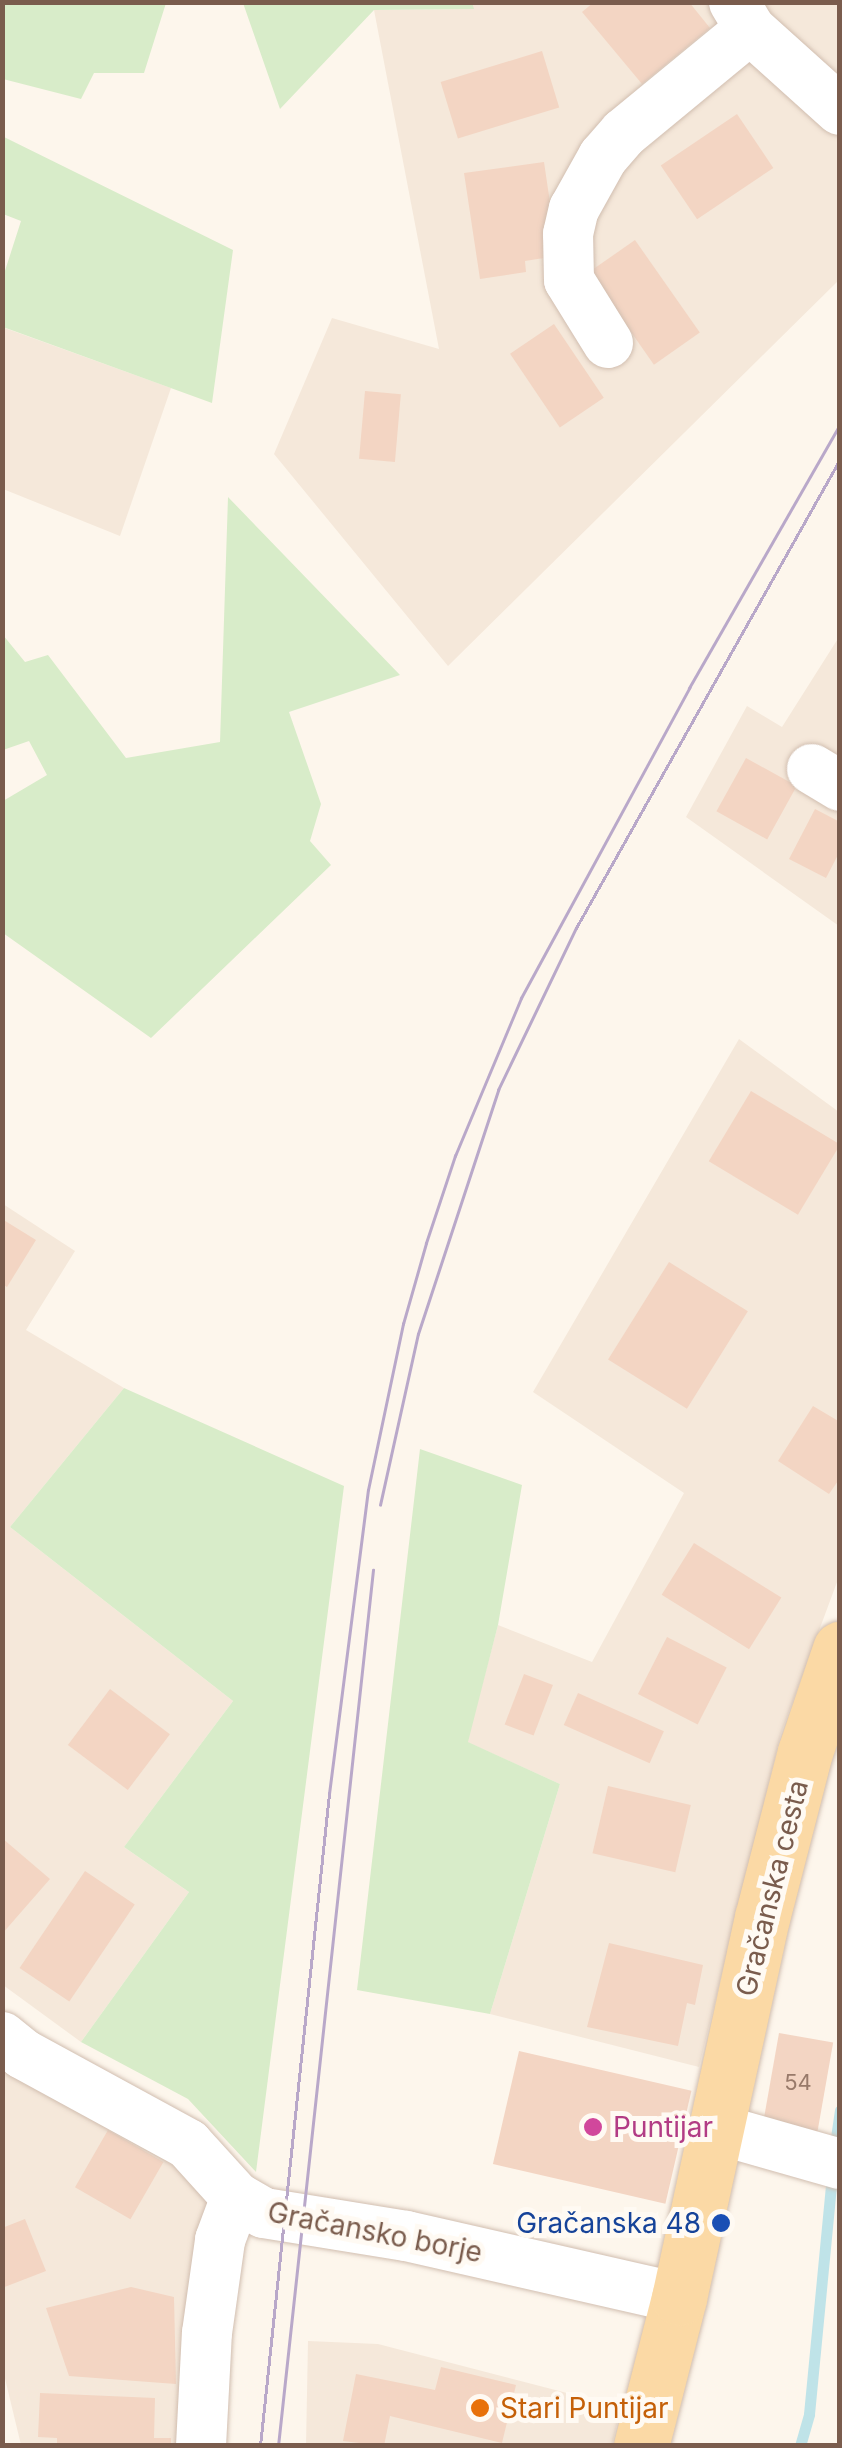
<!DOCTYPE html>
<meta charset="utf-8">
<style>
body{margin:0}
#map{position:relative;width:842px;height:2448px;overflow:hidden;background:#fdf6ec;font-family:Inter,sans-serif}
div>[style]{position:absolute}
.residential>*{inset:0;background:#f5e8da}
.green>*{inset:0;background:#d8ecc9}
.stream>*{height:11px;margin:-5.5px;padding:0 5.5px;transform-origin:5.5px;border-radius:5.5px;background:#bfe3e8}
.building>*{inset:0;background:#f3d5c3;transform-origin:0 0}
.roads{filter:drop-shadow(0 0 2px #d1beb0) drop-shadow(0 0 2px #d1beb0)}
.minor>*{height:50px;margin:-25px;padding:0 25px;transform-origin:25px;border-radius:25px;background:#fff}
.major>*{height:55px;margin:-27.5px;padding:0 27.5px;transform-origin:27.5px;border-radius:27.5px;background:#fbd9a5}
.tram>*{height:2.5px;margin:-1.25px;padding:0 1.25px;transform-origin:1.25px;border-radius:1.25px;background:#b9a8c9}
.dots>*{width:28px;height:28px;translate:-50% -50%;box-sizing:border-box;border:5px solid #fffaf3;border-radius:50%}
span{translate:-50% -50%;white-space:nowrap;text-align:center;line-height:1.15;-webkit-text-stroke:10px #fffaf3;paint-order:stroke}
.number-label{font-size:22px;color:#987a6a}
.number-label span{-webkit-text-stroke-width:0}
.street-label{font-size:28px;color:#7a5c4d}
.hotel-label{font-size:28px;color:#b23c85}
.left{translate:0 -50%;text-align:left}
.transit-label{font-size:28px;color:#164399}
.right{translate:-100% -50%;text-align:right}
.food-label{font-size:28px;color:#c56008}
.frame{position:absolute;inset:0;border:5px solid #7a5c4d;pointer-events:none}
</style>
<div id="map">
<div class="residential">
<div style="clip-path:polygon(472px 2px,839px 3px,839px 280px,448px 666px,274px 454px,332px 318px,439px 349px,374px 10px,473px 9px)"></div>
<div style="clip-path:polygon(2px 327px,171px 388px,120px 536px,3px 489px)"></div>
<div style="clip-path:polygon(839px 637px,839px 926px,686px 817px,747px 706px,782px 727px)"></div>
<div style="clip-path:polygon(739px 1039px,839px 1112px,840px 1574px,781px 1733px,699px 2067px,490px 2014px,560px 1784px,467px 1742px,498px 1625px,592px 1662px,684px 1493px,533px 1392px)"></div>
<div style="clip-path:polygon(3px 1204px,75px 1251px,26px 1330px,124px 1388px,10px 1527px,233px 1701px,124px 1847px,189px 1892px,81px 2042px,3px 1985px)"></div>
<div style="clip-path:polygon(2px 2045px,217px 2192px,184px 2445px,21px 2445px,2px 2366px)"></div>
<div style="clip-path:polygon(308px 2341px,378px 2344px,621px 2407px,612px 2445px,306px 2446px)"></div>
</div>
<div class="green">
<div style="clip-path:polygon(472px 2px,474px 9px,374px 10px,280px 109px,243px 3px)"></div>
<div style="clip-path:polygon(2px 3px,3px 2px,166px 3px,144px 73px,94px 73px,81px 99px,3px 79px)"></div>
<div style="clip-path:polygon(2px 136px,233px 250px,212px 403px,3px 327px,3px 277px,21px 221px,3px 214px)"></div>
<div style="clip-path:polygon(228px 497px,400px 675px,289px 712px,321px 804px,310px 841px,331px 865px,151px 1038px,3px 933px,3px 801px,47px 775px,29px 741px,3px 750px,3px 635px,25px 662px,48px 655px,126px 758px,220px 742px)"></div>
<div style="clip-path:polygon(124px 1388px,344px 1486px,256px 2172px,188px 2099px,81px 2042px,189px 1892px,124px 1847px,233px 1701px,10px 1527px)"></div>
<div style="clip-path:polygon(420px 1449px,522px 1485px,498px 1625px,468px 1742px,560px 1784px,490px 2014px,357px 1990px)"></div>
</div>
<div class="stream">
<div style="left:834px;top:2151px;width:41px;rotate:-81.7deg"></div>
<div style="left:800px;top:2446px;width:33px;rotate:-74deg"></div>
<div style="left:809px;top:2414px;width:241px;rotate:-84.5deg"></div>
</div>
<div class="building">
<div style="clip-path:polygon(594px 2px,689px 2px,710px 28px,642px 84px,582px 12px)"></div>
<div style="left:542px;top:51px;width:59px;height:106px;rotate:73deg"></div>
<div style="left:737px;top:114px;width:65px;height:92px;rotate:56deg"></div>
<div style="clip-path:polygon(544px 162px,553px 223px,550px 257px,525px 261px,526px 272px,480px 279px,464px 173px)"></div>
<div style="left:635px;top:240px;width:113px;height:56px;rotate:55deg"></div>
<div style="left:554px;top:324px;width:89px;height:53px;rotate:56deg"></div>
<div style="left:365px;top:391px;width:36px;height:68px;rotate:5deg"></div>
<div style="left:746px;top:758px;width:58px;height:61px;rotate:29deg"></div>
<div style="clip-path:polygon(815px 809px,840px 822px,840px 851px,826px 878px,789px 859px)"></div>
<div style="left:751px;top:1091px;width:104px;height:82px;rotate:31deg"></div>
<div style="clip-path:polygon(2px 1219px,36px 1240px,7px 1287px,2px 1284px)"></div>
<div style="left:669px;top:1262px;width:93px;height:115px;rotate:32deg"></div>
<div style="clip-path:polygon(813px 1406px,840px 1422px,840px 1478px,829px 1494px,778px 1461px)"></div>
<div style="left:694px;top:1543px;width:103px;height:61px;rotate:32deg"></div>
<div style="left:667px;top:1637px;width:67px;height:64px;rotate:27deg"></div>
<div style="left:524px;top:1674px;width:31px;height:54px;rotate:21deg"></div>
<div style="left:110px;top:1689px;width:75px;height:70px;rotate:37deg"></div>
<div style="left:578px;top:1693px;width:94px;height:35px;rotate:24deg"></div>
<div style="left:608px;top:1786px;width:85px;height:69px;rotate:13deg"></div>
<div style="clip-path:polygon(2px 1838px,50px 1879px,2px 1934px)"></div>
<div style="left:85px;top:1871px;width:60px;height:117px;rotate:34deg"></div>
<div style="clip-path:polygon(609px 1943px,703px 1965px,695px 2005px,687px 2003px,678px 2046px,587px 2027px)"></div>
<div style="left:779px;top:2033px;width:55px;height:91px;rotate:10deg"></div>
<div style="left:519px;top:2051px;width:177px;height:116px;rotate:13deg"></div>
<div style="left:108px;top:2130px;width:64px;height:66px;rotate:30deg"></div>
<div style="clip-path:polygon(25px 2219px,46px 2271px,2px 2288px,2px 2228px)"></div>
<div style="clip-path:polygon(131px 2287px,174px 2297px,176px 2384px,69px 2376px,46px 2308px)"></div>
<div style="clip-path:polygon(441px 2367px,516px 2385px,502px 2443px,390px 2416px,384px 2446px,343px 2441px,356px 2374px,435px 2390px)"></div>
<div style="clip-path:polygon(40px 2393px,155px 2398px,154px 2438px,171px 2438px,171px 2446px,57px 2446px,57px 2438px,38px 2437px)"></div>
</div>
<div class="roads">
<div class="minor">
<div style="left:734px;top:2px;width:31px;rotate:59deg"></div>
<div style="left:750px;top:29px;width:121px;rotate:42deg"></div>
<div style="left:608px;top:343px;width:74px;rotate:-121.8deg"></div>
<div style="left:569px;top:280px;width:46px;rotate:-91.2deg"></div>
<div style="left:568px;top:234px;width:26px;rotate:-77deg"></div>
<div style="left:574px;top:209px;width:60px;rotate:-60.9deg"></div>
<div style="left:603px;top:157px;width:32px;rotate:-49deg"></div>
<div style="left:624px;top:133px;width:163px;rotate:-39.5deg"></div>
<div style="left:812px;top:769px;width:33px;rotate:31deg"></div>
<div style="left:2px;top:2037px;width:27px;rotate:39deg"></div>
<div style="left:23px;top:2054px;width:188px;rotate:28.6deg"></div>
<div style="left:188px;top:2144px;width:72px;rotate:47.8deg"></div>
<div style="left:236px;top:2197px;width:32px;rotate:30deg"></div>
<div style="left:264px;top:2213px;width:144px;rotate:9.2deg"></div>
<div style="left:406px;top:2236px;width:280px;rotate:12.8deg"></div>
<div style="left:717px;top:2129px;width:128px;rotate:15.9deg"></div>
<div style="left:201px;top:2446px;width:113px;rotate:-87deg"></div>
<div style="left:207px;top:2333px;width:94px;rotate:-82deg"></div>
<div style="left:220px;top:2240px;width:46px;rotate:-69.6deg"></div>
</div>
<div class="major">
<div style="left:641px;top:2446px;width:153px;rotate:-75.6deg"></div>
<div style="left:679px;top:2298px;width:389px;rotate:-77.7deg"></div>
<div style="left:762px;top:1918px;width:171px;rotate:-75.5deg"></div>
<div style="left:805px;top:1752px;width:109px;rotate:-71.2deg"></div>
</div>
</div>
<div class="tram">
<div style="left:380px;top:1505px;width:175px;rotate:-77.5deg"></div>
<div style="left:418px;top:1334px;width:257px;rotate:-71.8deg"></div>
<div style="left:498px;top:1090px;width:180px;rotate:-64.3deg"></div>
<div style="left:576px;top:928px;width:538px;rotate:-60.62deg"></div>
<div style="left:260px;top:2446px;width:656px;rotate:-83.96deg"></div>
<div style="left:329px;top:1794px;width:306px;rotate:-82.7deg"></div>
<div style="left:368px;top:1490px;width:170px;rotate:-78.1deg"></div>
<div style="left:403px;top:1324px;width:84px;rotate:-74.1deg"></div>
<div style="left:426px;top:1243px;width:92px;rotate:-71.6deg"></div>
<div style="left:455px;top:1156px;width:171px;rotate:-67.3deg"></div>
<div style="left:521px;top:998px;width:353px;rotate:-61.5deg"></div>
<div style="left:689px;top:688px;width:304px;rotate:-60.2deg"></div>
<div style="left:278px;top:2446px;width:881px;rotate:-83.81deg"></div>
</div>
<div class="dots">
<div style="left:593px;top:2127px;background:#d1479c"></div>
<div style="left:721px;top:2223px;background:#1a4fb4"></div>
<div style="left:480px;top:2408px;background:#e8710a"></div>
</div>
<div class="number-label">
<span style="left:798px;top:2083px">54</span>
</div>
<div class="street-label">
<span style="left:772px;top:1888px;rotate:-76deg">Gračanska cesta</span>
<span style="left:375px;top:2232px;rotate:11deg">Gračansko borje</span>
</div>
<div class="hotel-label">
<span class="left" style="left:613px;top:2127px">Puntijar</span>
</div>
<div class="transit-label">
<span class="right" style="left:701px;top:2223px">Gračanska 48</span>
</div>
<div class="food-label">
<span class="left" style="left:500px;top:2408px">Stari Puntijar</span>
</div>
<div class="frame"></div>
</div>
